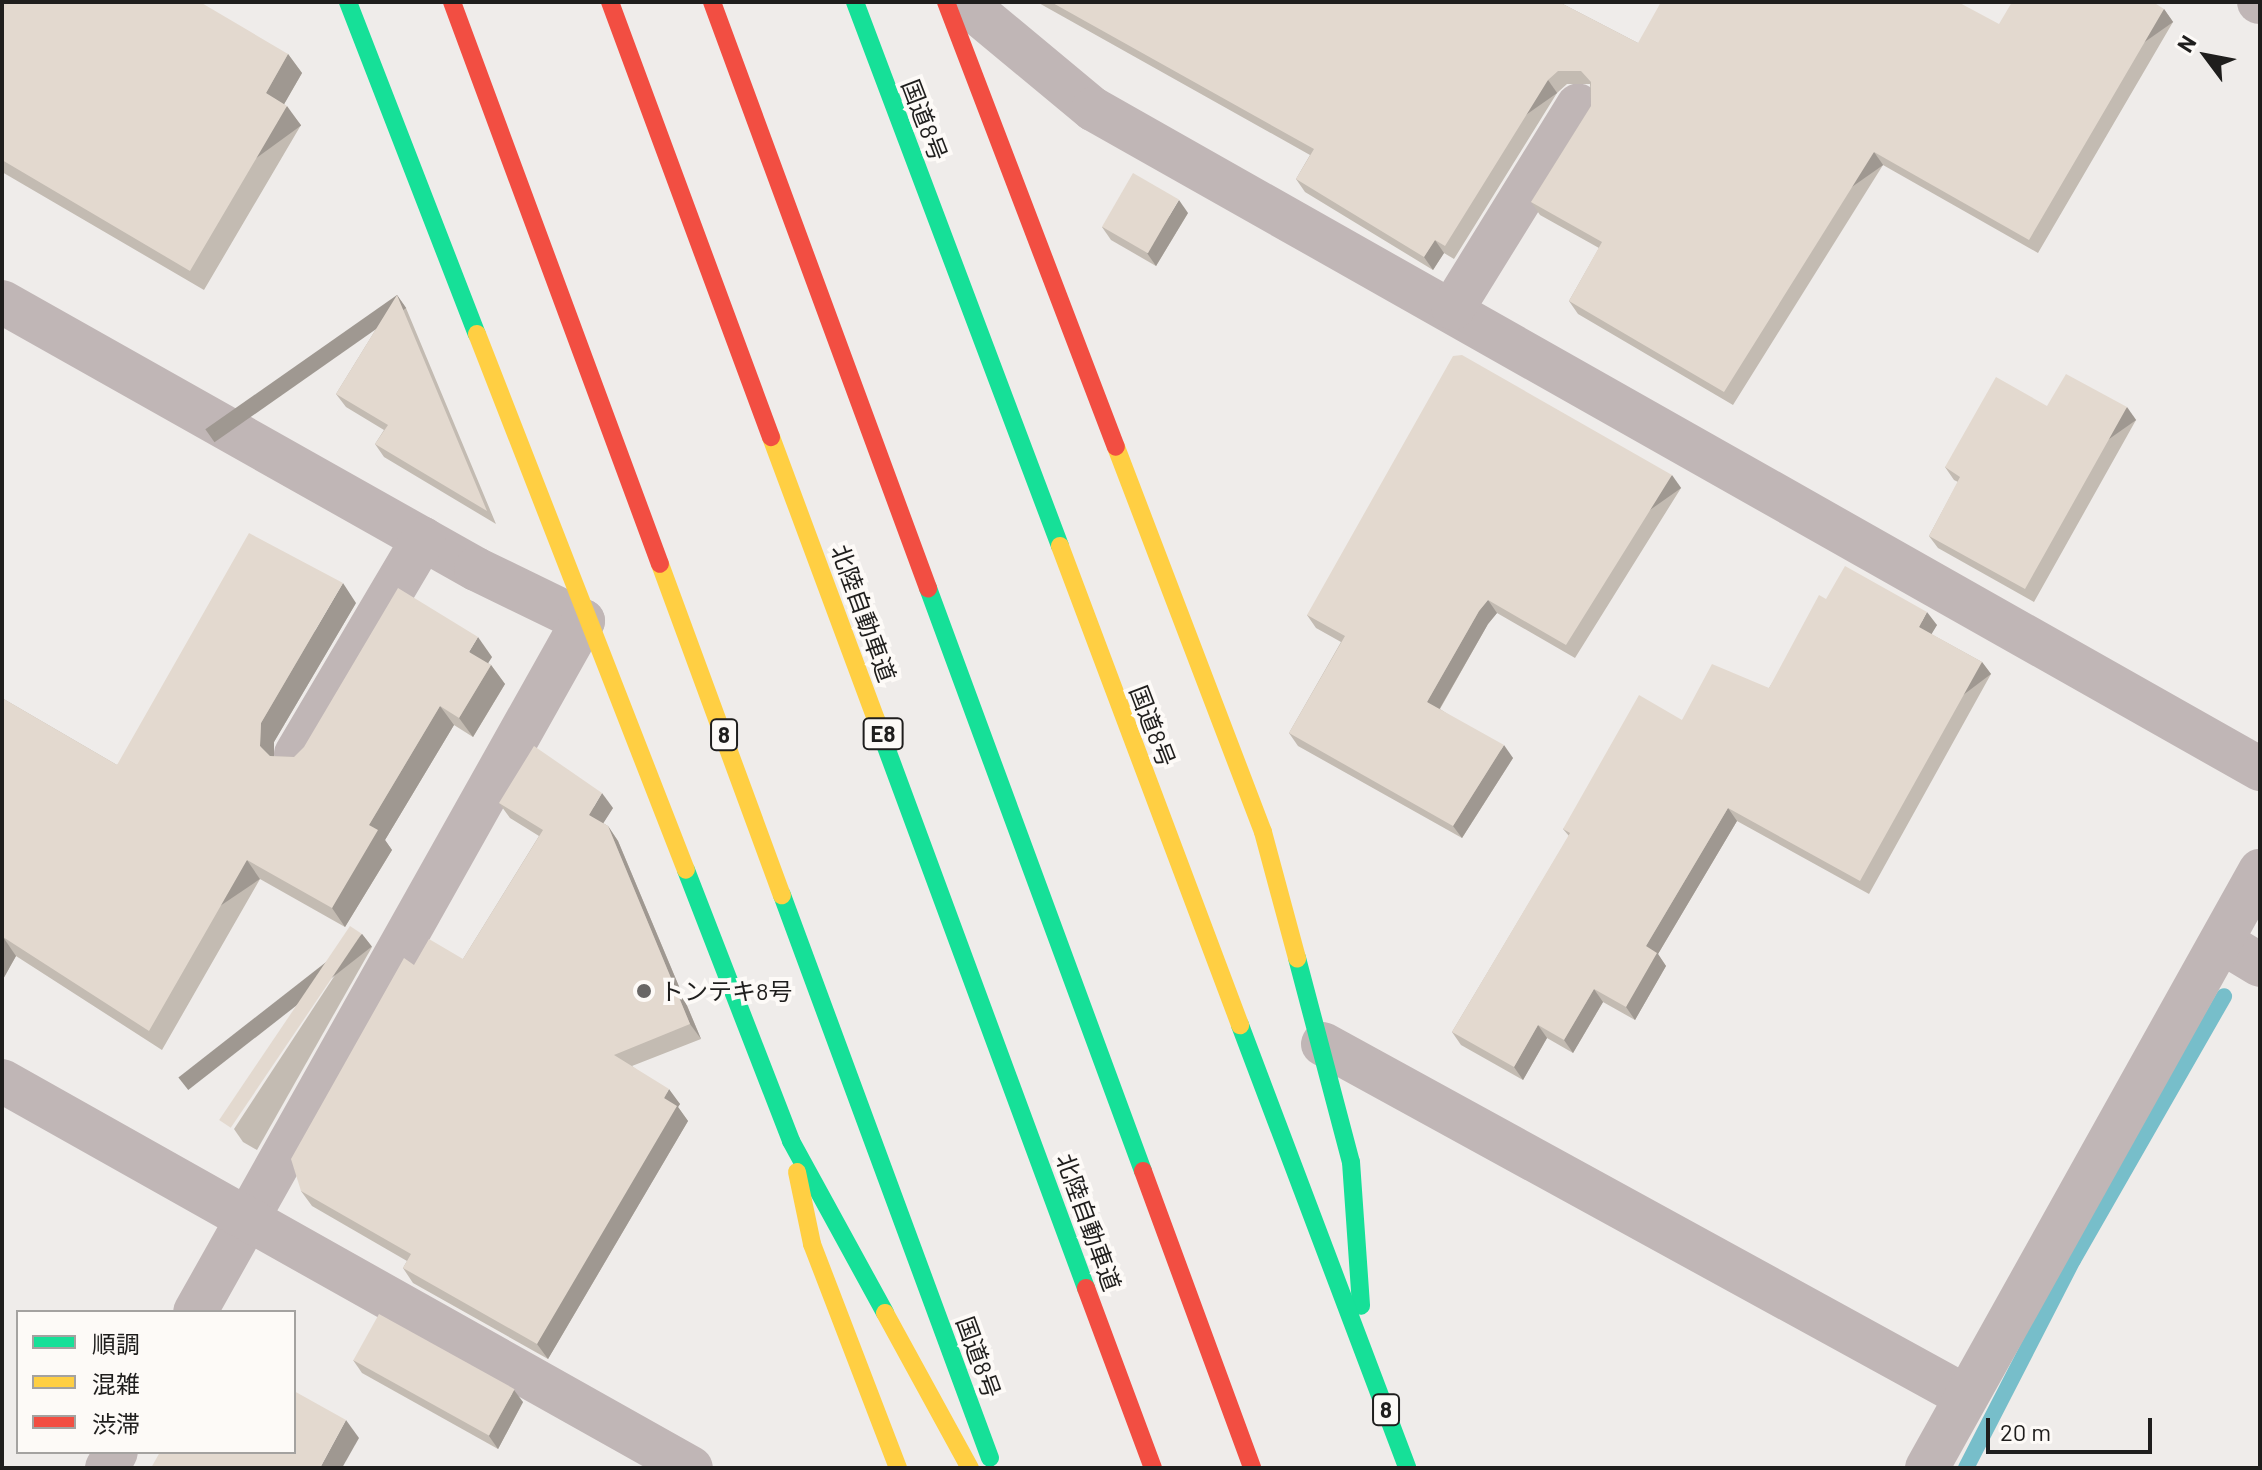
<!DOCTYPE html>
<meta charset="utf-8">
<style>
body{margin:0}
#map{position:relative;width:2262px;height:1470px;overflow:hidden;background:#efecea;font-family:Barlow,"Noto Sans JP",sans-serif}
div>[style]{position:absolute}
.stream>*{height:16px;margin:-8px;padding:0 8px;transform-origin:8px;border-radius:8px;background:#77beca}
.street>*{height:44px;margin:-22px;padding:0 22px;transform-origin:22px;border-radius:22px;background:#c0b6b6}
.fast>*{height:18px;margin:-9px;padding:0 9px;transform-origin:9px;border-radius:9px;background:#16e098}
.slow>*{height:18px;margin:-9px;padding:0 9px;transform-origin:9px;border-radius:9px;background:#ffcf43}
.jam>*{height:18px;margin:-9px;padding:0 9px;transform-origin:9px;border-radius:9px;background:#f24e42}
.wall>*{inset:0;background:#c3bbb2}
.shaded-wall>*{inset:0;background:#9f9891;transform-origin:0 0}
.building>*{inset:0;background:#e3d9cf;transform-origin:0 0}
.dots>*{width:22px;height:22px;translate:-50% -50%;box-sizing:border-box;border:4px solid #fdfaf7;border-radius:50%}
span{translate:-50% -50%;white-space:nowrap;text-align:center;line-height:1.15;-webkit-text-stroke:8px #fdfaf7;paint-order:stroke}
.shield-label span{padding:2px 6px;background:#fdfaf7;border:2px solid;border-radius:6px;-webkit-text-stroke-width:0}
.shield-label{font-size:22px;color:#1f1e1d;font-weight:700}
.street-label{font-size:24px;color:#1f1e1d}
.poi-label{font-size:24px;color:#1f1e1d}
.left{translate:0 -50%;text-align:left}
.frame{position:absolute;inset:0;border:4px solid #1f1e1d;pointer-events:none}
.legend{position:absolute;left:16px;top:1310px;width:280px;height:144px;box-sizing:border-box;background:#fdfaf7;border:2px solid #a4a2a0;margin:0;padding:10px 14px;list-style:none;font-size:24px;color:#1f1e1d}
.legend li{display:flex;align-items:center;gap:16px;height:40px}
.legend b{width:40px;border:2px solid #a4a2a0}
.north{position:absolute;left:2166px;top:16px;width:80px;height:80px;-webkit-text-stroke:6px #fdfaf7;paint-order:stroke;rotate:302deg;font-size:22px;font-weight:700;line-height:32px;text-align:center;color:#1f1e1d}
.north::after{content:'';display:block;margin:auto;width:28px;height:36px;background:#1f1e1d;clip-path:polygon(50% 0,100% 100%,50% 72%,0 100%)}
.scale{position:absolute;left:1986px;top:1418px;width:166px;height:36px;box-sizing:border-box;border:4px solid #1f1e1d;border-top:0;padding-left:10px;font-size:24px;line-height:28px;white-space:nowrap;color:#1f1e1d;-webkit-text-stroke:6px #fdfaf7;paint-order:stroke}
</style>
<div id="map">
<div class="stream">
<div style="left:1966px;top:1468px;width:234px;rotate:-62.8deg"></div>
<div style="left:2073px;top:1260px;width:304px;rotate:-60.2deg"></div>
</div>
<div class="street">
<div style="left:964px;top:2px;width:168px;rotate:39.7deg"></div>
<div style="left:1093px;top:109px;width:1341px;rotate:29.49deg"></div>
<div style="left:2259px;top:2px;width:1px"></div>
<div style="left:2px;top:302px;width:544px;rotate:29.39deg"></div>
<div style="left:476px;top:569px;width:119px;rotate:25.9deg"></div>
<div style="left:583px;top:621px;width:792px;rotate:119.31deg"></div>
<div style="left:1453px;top:308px;width:238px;rotate:-58.3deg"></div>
<div style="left:296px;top:754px;width:250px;rotate:-59.4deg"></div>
<div style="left:2222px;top:942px;width:44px;rotate:31.2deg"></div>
<div style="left:1323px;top:1044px;width:732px;rotate:28.74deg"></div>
<div style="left:2px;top:1081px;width:790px;rotate:29.32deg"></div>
<div style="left:107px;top:1468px;width:18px;rotate:-61deg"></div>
<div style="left:1927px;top:1468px;width:684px;rotate:-60.85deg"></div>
</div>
<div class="fast">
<div style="left:348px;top:2px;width:356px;rotate:68.8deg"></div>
<div style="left:855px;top:2px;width:581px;rotate:69.35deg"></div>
<div style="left:928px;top:588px;width:621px;rotate:69.76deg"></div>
<div style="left:876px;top:720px;width:606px;rotate:69.71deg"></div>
<div style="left:686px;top:870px;width:291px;rotate:68.8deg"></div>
<div style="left:791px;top:1141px;width:196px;rotate:61.3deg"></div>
<div style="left:782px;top:895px;width:600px;rotate:69.72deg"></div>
<div style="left:1297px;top:958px;width:211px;rotate:75.2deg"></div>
<div style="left:1351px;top:1162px;width:144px;rotate:86deg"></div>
<div style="left:1240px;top:1025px;width:473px;rotate:69.3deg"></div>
</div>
<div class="slow">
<div style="left:477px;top:334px;width:575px;rotate:68.7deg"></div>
<div style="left:771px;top:437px;width:302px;rotate:69.6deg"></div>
<div style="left:1116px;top:447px;width:412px;rotate:69.1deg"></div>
<div style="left:1263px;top:832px;width:131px;rotate:74.9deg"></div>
<div style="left:1060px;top:546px;width:512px;rotate:69.4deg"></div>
<div style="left:660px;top:564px;width:353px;rotate:69.8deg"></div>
<div style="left:797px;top:1172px;width:74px;rotate:78.2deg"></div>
<div style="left:812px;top:1244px;width:240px;rotate:69deg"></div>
<div style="left:885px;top:1313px;width:177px;rotate:61.3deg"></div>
</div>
<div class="jam">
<div style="left:452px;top:2px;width:599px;rotate:69.69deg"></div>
<div style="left:610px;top:2px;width:464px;rotate:69.7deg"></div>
<div style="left:712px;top:2px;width:625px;rotate:69.77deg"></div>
<div style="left:946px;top:2px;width:476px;rotate:69.1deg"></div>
<div style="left:1143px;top:1171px;width:316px;rotate:69.8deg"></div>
<div style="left:1086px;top:1288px;width:192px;rotate:69.6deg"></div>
</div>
<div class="wall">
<div style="clip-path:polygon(2px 2px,288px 54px,302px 73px,284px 104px,301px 125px,204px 290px,2px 172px)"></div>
<div style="clip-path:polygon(1037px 2px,1559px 2px,1638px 43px,1999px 24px,2164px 9px,2173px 22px,2038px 253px,1883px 165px,1733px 405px,1578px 314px,1569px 301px,1599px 248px,1540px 215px,1531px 202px,1591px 106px,1590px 84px,1567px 84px,1557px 93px,1454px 259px,1444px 253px,1433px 270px,1305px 192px,1296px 179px,1310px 155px)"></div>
<div style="clip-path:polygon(1188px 213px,1156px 266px,1111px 240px,1102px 227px)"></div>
<div style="clip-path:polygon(397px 295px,406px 308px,496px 524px,384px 457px,375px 444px,384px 430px,346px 407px,336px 394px)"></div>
<div style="clip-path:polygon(2047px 406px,2136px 420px,2034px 602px,1938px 548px,1929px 536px,1958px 482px,1954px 480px,1945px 467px)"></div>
<div style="clip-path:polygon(1681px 488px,1575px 658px,1497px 613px,1488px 624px,1440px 709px,1513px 758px,1462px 838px,1298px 746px,1289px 733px,1341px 642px,1316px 628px,1307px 615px)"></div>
<div style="clip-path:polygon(1826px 599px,1937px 625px,1931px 634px,1982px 662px,1991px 674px,1869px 894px,1737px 821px,1658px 954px,1666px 966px,1635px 1020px,1603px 1002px,1573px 1053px,1547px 1038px,1523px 1080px,1461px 1045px,1452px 1032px,1569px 836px,1563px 829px,1682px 720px,1769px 688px)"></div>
<div style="clip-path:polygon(356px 603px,274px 742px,274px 756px,294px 757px,492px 657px,488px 663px,491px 665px,505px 684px,473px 737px,454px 725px,385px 840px,392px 850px,345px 927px,260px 879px,162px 1050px,16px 956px,2px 981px,2px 698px,117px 765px)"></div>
<div style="clip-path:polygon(499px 803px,613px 808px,603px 823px,608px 826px,618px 841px,701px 1039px,632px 1066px,680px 1104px,678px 1107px,688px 1121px,548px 1359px,413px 1283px,403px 1268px,407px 1261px,312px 1206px,301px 1191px,414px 965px,463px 959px,539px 836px,510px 818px)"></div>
<div style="clip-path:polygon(362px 934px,372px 947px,257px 1150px,243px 1142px,234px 1129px)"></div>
<div style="clip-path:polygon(353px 1360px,523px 1402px,498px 1449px,362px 1373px)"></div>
</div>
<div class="shaded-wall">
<div style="left:2164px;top:9px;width:16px;height:268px;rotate:55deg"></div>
<div style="clip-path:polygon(288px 54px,302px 73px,279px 113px,266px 93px)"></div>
<div style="left:1548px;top:80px;width:16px;height:195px;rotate:55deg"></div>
<div style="left:287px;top:106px;width:24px;height:191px;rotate:54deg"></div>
<div style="left:1874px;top:152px;width:16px;height:283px;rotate:55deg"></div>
<div style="clip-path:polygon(1179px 200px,1188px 213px,1156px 266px,1147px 253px)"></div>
<div style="clip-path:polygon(1435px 240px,1444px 253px,1433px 270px,1424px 257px)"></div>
<div style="left:397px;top:295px;width:16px;height:234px;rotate:55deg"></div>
<div style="left:2127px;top:407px;width:16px;height:209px;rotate:55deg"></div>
<div style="left:1672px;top:475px;width:16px;height:200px;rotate:55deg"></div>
<div style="clip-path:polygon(343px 583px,356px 603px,274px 742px,274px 766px,260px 746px,261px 723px)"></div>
<div style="clip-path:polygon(1488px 600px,1497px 613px,1488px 624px,1436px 715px,1427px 702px,1479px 611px)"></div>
<div style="clip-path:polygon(1927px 612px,1937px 625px,1928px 640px,1919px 627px)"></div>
<div style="clip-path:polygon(478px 637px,492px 657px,483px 671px,469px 652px)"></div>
<div style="left:1982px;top:662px;width:15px;height:251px;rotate:53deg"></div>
<div style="clip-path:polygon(491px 665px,505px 684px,473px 737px,459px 718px)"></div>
<div style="clip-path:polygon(440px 706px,454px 725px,385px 840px,392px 850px,345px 927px,332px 908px,369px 825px)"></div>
<div style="clip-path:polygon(1504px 745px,1513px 758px,1462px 838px,1453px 826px)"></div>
<div style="clip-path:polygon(602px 793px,613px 808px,599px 830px,589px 815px)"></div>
<div style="clip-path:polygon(1728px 808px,1737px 821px,1658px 954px,1666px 966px,1635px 1020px,1626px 1007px,1646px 946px)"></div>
<div style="clip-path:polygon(608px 826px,618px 841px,701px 1039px,690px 1024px)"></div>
<div style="left:247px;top:860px;width:23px;height:197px;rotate:56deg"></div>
<div style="left:362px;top:934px;width:16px;height:233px;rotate:52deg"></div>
<div style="clip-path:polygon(3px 937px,16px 956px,2px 981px,2px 938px)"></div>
<div style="clip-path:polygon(1594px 989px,1603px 1002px,1573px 1053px,1564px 1040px)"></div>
<div style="clip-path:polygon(1538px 1025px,1547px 1038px,1523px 1080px,1514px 1067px)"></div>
<div style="clip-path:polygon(669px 1089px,680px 1104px,678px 1107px,688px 1121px,548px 1359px,537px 1344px)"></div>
<div style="clip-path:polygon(514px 1390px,523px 1402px,498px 1449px,489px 1436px)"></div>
<div style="clip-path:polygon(346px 1420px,359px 1438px,342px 1468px,320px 1468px)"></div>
</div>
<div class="building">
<div style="clip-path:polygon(2px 2px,200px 2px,288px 54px,266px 93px,287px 106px,190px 271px,2px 160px)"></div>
<div style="clip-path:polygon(1051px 2px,1559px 2px,1638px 43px,1661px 2px,1958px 2px,1999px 24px,2012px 2px,2153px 2px,2164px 9px,2029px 240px,1874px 152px,1724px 392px,1569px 301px,1602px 242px,1531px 202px,1591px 106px,1591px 82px,1581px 71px,1558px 71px,1548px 80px,1445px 246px,1435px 240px,1424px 257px,1296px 179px,1314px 149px)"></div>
<div style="left:1133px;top:173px;width:53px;height:62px;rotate:30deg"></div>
<div style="clip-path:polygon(397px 295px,487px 511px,375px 444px,388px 425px,336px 394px)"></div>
<div style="clip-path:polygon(1462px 355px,1672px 475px,1566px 645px,1488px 600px,1479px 611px,1427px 702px,1504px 745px,1453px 826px,1289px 733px,1345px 636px,1307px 615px,1453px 356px)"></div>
<div style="clip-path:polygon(2066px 374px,2127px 407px,2025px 589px,1929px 536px,1960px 477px,1945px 467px,1996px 377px,2047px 406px)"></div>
<div style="clip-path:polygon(249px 533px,343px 583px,261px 723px,260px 746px,270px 756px,294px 757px,304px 747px,398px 588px,478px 637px,469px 652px,491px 665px,459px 718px,440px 706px,369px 825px,378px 830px,332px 908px,247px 860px,149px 1031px,3px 937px,2px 938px,2px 698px,117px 765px)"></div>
<div style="clip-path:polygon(1845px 566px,1927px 612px,1919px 627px,1982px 662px,1860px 881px,1728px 808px,1646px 946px,1657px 953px,1626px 1007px,1594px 989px,1564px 1040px,1538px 1025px,1514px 1067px,1452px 1032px,1570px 833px,1563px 829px,1639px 695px,1682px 720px,1712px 664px,1769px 688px,1819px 595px,1826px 599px)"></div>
<div style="clip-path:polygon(534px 746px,602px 793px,589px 815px,608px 826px,690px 1024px,614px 1055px,669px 1089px,664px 1098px,677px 1106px,537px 1344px,403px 1268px,411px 1254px,301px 1191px,291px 1159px,404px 958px,414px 965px,429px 939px,463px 959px,543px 830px,499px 803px)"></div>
<div style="left:350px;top:926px;width:14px;height:234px;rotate:34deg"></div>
<div style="left:379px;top:1314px;width:155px;height:53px;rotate:29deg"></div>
<div style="clip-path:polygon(294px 1391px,346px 1420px,320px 1468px,151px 1468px,160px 1452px,294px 1452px)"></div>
</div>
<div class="dots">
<div style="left:644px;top:991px;background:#686665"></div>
</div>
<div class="shield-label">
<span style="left:883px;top:734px">E8</span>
<span style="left:724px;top:735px">8</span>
<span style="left:1386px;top:1410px">8</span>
</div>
<div class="street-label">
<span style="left:925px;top:120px;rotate:69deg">国道8号</span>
<span style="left:864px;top:613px;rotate:70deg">北陸自動車道</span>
<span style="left:1153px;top:726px;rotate:69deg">国道8号</span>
<span style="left:1089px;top:1222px;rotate:70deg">北陸自動車道</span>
<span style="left:979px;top:1357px;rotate:70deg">国道8号</span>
</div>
<div class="poi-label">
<span class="left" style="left:660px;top:991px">トンテキ8号</span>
</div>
<div class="frame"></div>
<ul class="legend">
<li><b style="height:10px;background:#16e098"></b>順調</li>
<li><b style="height:10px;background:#ffcf43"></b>混雑</li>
<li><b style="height:10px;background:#f24e42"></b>渋滞</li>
</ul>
<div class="north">N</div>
<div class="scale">20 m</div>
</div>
